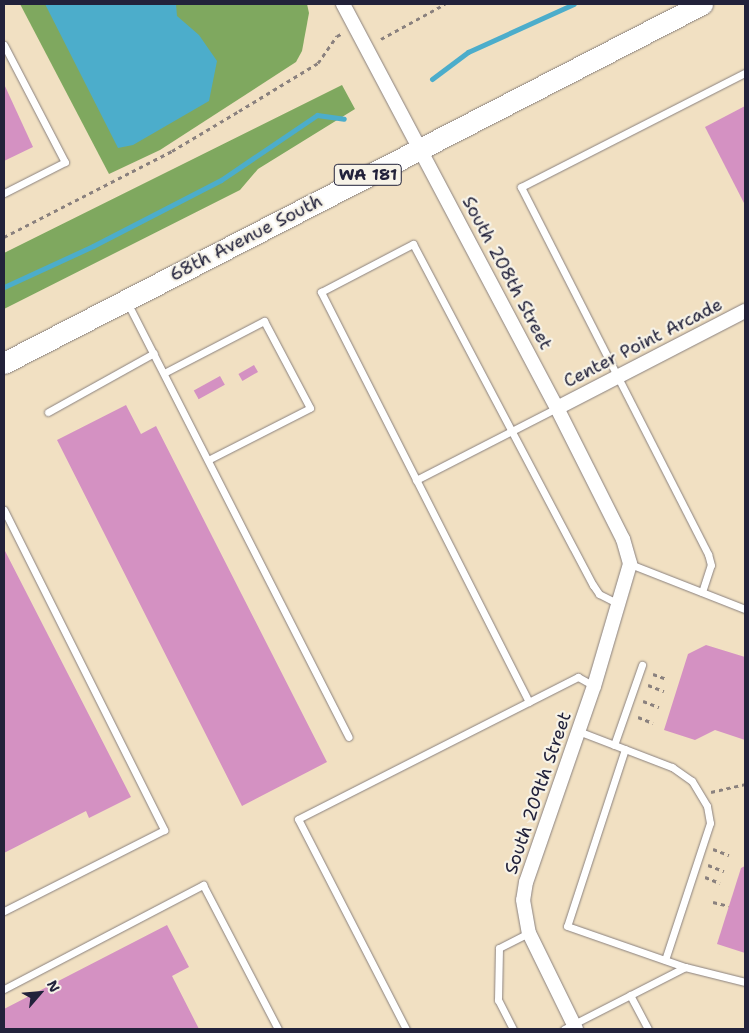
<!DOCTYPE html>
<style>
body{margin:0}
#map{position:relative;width:749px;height:1033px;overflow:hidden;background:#f1e0c2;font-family:"Shantell Sans",sans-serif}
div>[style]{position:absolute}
.forest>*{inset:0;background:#7fa85f}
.water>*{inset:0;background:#4cadcb}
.stream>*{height:5px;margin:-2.5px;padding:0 2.5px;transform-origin:2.5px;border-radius:2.5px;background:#4cadcb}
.building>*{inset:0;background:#d491c2;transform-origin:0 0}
.path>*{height:3px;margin-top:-1.5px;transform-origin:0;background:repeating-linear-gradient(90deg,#8a817e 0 4px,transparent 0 8px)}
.roads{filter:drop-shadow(0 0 1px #8a817e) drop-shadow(0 0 1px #8a817e)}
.lane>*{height:7px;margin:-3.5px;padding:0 3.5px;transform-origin:3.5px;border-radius:3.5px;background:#fff}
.street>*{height:14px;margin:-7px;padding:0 7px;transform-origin:7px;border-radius:7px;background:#fff}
.primary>*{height:21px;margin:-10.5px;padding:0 10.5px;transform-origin:10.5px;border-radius:10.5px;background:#fff}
span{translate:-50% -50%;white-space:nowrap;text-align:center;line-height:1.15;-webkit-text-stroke:4.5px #f7f3e8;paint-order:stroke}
.shield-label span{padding:1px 4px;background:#f7f3e8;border:1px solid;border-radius:4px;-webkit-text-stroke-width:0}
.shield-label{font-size:16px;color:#22223b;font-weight:700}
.street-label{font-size:18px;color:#22223b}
.frame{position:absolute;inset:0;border:5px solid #22223b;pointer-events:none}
.north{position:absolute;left:15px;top:968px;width:50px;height:50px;-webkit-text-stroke:4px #f7f3e8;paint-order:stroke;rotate:63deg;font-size:14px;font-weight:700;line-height:20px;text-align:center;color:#22223b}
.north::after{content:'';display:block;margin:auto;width:18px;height:22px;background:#22223b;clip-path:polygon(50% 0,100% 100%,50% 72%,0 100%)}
</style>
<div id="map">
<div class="forest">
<div style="clip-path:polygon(20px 4px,307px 4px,309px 13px,302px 51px,296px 62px,160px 150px,109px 174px)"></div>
<div style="clip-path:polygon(342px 85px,355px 109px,258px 169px,240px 190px,4px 309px,4px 253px)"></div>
</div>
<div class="water">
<div style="clip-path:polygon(45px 4px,176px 4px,177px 16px,199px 35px,217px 61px,209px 101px,133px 145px,118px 148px)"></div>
</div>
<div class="stream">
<div style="left:432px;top:79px;width:45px;rotate:-36.9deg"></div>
<div style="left:468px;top:52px;width:116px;rotate:-24.4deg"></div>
<div style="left:4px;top:287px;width:98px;rotate:-24.7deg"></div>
<div style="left:93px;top:246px;width:144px;rotate:-27.3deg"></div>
<div style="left:221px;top:180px;width:116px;rotate:-34.1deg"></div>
<div style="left:317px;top:115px;width:27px;rotate:8deg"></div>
</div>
<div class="building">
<div style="clip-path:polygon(4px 84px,33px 147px,4px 161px)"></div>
<div style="clip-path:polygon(745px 106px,745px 205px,705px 127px)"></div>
<div style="left:254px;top:365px;width:8px;height:18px;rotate:60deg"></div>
<div style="left:220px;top:376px;width:10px;height:30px;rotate:61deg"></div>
<div style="clip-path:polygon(126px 405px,141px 434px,156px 426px,327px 762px,242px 806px,57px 440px)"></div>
<div style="clip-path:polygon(4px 549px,131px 797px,89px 818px,86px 811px,4px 853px)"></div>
<div style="clip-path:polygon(706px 645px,745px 657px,745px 740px,715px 730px,695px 740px,664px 730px,688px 654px)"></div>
<div style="clip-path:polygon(745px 866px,745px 953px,717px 944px,741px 868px)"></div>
<div style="clip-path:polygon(167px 925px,189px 967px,172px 976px,199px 1029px,4px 1029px,4px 1009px)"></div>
</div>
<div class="path">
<div style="left:381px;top:39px;width:73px;rotate:-28.7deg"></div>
<div style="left:4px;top:237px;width:189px;rotate:-27.1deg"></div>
<div style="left:172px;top:151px;width:78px;rotate:-30.8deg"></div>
<div style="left:239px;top:111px;width:92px;rotate:-31.3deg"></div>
<div style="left:318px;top:63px;width:33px;rotate:-55deg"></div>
<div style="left:337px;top:36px;width:7px;rotate:-27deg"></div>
<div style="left:653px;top:674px;width:15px;rotate:20deg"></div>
<div style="left:648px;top:685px;width:17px;rotate:21deg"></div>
<div style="left:643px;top:701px;width:17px;rotate:21deg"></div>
<div style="left:638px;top:717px;width:16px;rotate:22deg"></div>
<div style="left:711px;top:792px;width:35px;rotate:-13deg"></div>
<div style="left:713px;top:849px;width:17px;rotate:21deg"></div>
<div style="left:708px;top:865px;width:17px;rotate:21deg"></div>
<div style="left:705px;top:877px;width:16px;rotate:22deg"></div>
<div style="left:713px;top:902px;width:16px;rotate:14deg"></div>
</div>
<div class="roads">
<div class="lane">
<div style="left:4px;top:45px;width:132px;rotate:62.5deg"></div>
<div style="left:65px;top:162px;width:68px;rotate:153.1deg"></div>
<div style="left:127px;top:302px;width:488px;rotate:63deg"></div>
<div style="left:164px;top:373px;width:113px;rotate:-27.5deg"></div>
<div style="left:264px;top:321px;width:98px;rotate:62.1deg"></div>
<div style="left:310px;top:408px;width:114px;rotate:153deg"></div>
<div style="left:48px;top:412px;width:121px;rotate:-29.1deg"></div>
<div style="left:416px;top:480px;width:158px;rotate:-27.1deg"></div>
<div style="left:4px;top:510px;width:358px;rotate:63.4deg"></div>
<div style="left:164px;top:830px;width:179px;rotate:153.1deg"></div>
<div style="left:630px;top:564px;width:123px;rotate:21.4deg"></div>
<div style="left:702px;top:592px;width:28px;rotate:-72deg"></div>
<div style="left:711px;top:565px;width:11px;rotate:-105deg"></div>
<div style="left:708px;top:554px;width:412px;rotate:-117deg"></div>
<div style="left:521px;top:187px;width:251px;rotate:-27deg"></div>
<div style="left:529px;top:702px;width:460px;rotate:-116.9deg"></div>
<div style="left:321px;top:292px;width:104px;rotate:-27.6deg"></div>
<div style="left:413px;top:244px;width:386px;rotate:62.2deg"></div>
<div style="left:593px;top:585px;width:11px;rotate:56deg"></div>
<div style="left:599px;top:594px;width:22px;rotate:27deg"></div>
<div style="left:578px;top:731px;width:101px;rotate:21deg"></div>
<div style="left:672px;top:767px;width:24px;rotate:35deg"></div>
<div style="left:692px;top:781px;width:29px;rotate:59deg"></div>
<div style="left:707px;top:806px;width:17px;rotate:80deg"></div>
<div style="left:710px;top:823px;width:144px;rotate:108.2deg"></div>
<div style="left:614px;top:745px;width:85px;rotate:-70.7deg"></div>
<div style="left:625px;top:749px;width:186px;rotate:108.1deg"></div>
<div style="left:567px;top:926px;width:125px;rotate:19.2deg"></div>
<div style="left:4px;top:989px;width:225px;rotate:-27.6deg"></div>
<div style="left:203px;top:885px;width:162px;rotate:62.5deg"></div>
<div style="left:630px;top:995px;width:38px;rotate:62deg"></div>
<div style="left:406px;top:1029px;width:236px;rotate:-117.2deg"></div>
<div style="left:298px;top:819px;width:314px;rotate:-26.9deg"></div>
<div style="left:578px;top:677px;width:18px;rotate:29deg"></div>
<div style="left:513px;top:1029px;width:33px;rotate:-117deg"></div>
<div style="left:498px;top:1000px;width:52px;rotate:-88.9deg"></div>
<div style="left:499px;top:948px;width:34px;rotate:-27deg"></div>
<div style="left:564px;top:1029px;width:136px;rotate:-27.1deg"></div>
<div style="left:685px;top:967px;width:62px;rotate:14deg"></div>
</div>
<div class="street">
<div style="left:343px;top:4px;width:457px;rotate:62.1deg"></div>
<div style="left:557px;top:408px;width:147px;rotate:63.3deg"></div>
<div style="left:623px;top:539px;width:26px;rotate:74deg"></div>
<div style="left:630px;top:564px;width:127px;rotate:106.4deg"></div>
<div style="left:594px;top:686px;width:207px;rotate:109.1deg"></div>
<div style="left:526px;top:882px;width:18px;rotate:99deg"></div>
<div style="left:523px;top:900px;width:34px;rotate:80deg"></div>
<div style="left:529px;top:933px;width:107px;rotate:63.9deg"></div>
<div style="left:557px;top:408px;width:212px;rotate:-27.3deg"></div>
</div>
<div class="primary">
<div style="left:4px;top:363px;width:785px;rotate:-27.22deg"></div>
</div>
</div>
<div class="shield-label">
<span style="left:368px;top:175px">WA 181</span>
</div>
<div class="street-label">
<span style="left:246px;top:238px;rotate:-27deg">68th Avenue South</span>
<span style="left:507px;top:273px;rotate:62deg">South 208th Street</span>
<span style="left:643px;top:343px;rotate:-27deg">Center Point Arcade</span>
<span style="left:538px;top:793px;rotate:-71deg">South 209th Street</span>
</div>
<div class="frame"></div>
<div class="north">N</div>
</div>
